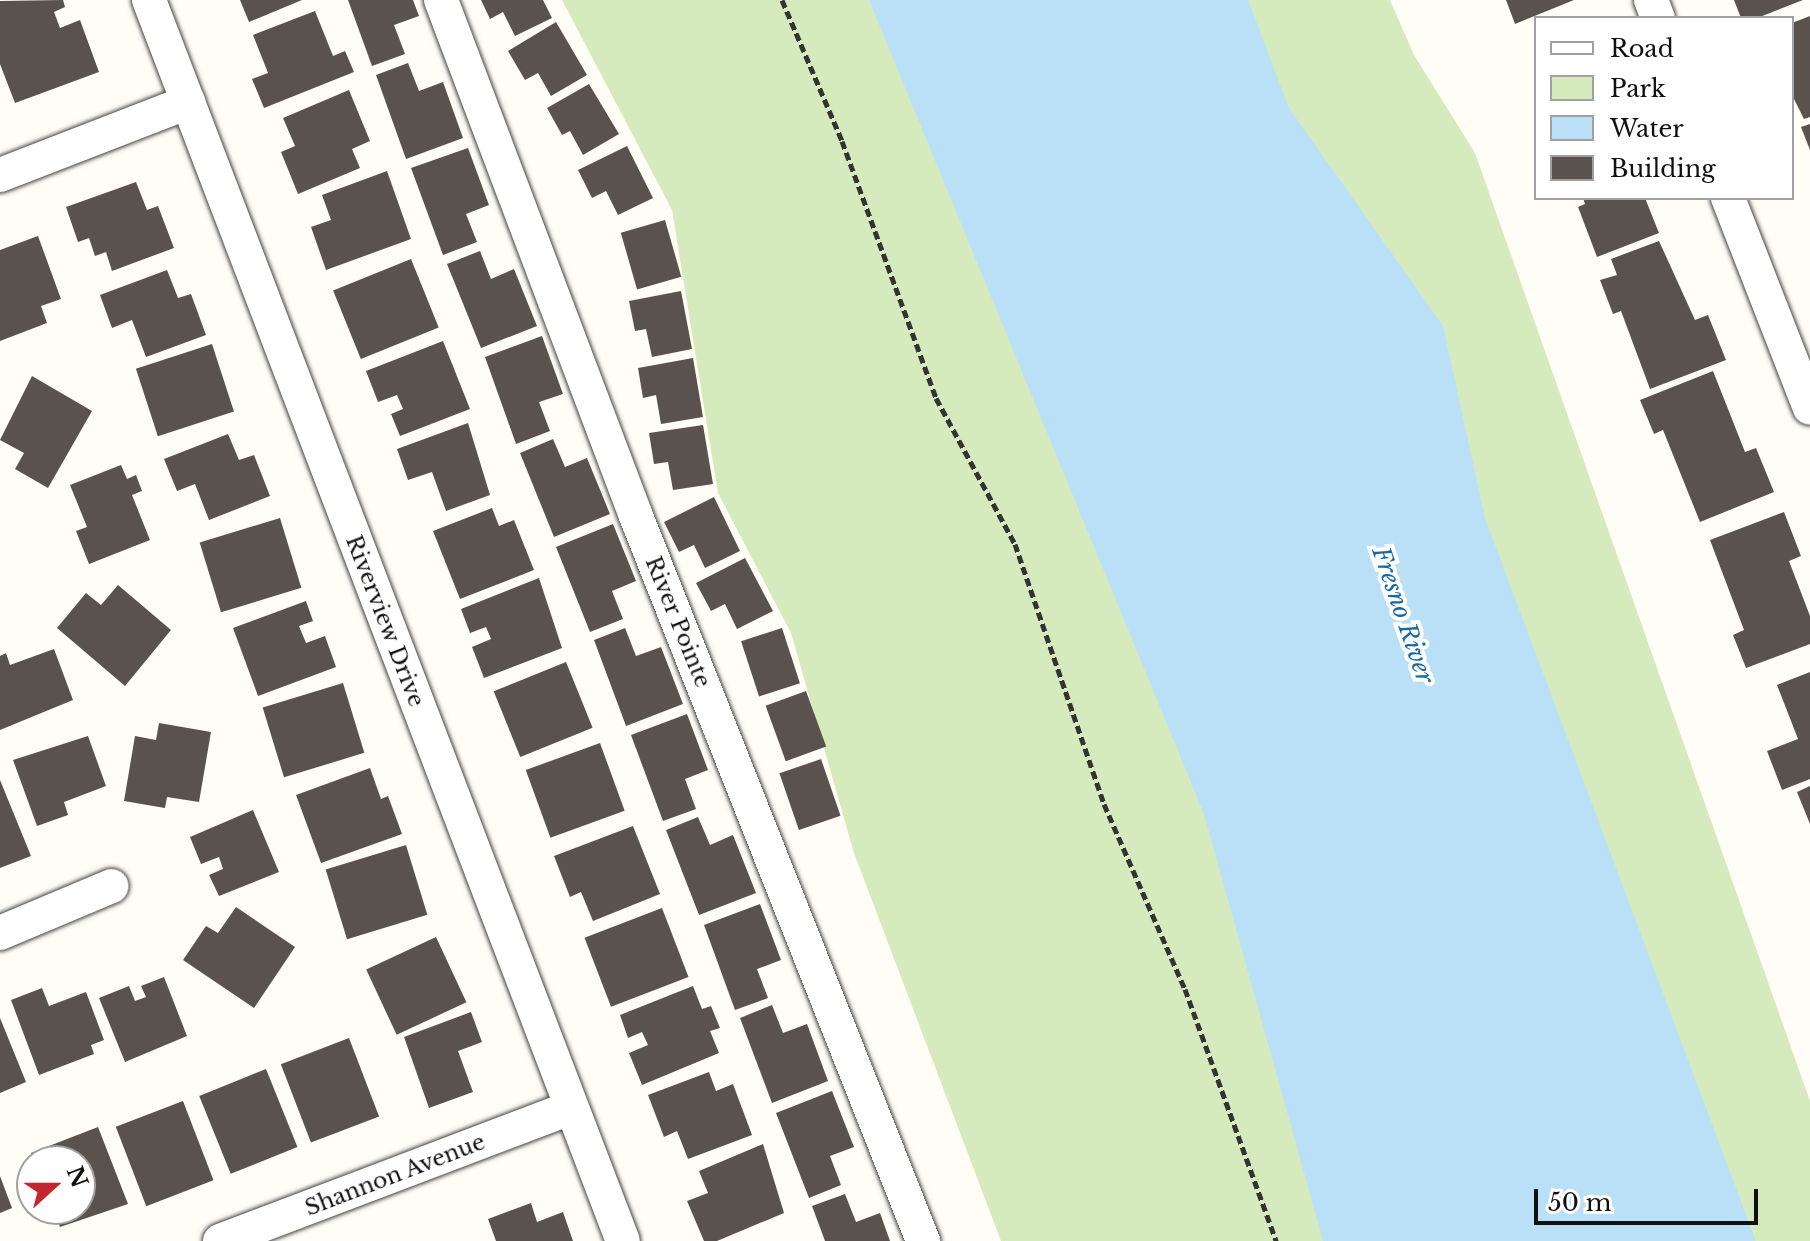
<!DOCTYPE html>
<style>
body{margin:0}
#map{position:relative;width:1810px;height:1241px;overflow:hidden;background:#fffdf5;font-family:"Libre Baskerville",serif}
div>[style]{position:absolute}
.green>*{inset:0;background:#d5ebbd}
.water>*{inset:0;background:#b9e0f7}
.building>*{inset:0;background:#5a524d;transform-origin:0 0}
.path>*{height:5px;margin-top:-2.5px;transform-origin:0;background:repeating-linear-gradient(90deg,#333 0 8px,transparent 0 12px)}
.roads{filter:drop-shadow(0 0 2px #444) drop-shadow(0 0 2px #444)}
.minor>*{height:34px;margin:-17px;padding:0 17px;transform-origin:17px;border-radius:17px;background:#fff}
span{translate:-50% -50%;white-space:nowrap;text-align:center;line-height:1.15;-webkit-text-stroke:8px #fff;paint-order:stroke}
.street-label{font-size:22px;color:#111}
.water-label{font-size:24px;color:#1768a6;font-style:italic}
.legend{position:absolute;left:1534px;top:16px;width:260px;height:184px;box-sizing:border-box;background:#fff;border:2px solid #a0a0a0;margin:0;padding:10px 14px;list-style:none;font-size:24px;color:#111}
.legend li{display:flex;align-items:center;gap:16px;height:40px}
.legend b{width:40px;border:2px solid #a0a0a0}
.north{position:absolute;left:16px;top:1145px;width:80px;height:80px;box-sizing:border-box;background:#fff;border:2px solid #a0a0a0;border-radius:50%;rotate:69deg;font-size:22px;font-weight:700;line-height:32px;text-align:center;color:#111}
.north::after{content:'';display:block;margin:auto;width:28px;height:36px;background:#c4262e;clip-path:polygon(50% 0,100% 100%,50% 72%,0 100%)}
.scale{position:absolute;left:1534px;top:1189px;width:224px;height:36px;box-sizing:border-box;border:4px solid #111;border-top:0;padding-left:10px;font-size:24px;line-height:28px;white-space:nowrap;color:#111;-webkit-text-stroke:6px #fff;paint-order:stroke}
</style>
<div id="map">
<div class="green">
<div style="clip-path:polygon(562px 0,1390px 0,1414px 55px,1475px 153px,1810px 1101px,1810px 1241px,1001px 1241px,854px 853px,791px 633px,718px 493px,672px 210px)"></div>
</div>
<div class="water">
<div style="clip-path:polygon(869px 0,1248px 0,1289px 108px,1443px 326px,1485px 518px,1756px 1241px,1323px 1241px,1204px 814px)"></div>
</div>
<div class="building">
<div style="clip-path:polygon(63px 0,65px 7px,54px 12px,60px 28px,80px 20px,99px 72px,15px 103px,0 64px,0 1px)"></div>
<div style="clip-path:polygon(240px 0,302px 0,249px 22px)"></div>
<div style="clip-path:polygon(348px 0,413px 0,419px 16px,394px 25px,405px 54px,372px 66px)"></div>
<div style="clip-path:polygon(481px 0,543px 0,552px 18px,515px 36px,503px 12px,490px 19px)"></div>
<div style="clip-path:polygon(1506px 0,1574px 0,1515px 24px)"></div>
<div style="clip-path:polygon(1734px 0,1803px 0,1757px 18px,1741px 18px)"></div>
<div style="clip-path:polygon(315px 11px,333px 56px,345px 51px,354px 72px,264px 108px,252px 79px,268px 73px,253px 35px)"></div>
<div style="clip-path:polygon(1810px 16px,1810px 117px,1804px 119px,1792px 95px,1792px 23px)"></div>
<div style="clip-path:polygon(556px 22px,587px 75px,551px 96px,538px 73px,525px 80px,508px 51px)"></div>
<div style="clip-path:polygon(408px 63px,419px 91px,443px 82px,463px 138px,406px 159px,376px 75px)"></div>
<div style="clip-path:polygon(589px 84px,619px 134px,583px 155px,570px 131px,562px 135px,547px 108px)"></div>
<div style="clip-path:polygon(349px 90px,370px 141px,352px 149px,360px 168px,298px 194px,281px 152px,295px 146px,283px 118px)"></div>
<div style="clip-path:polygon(1810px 124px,1810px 150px,1801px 127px)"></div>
<div style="clip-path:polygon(627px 146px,653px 198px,618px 215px,606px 191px,592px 198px,578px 170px)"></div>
<div style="clip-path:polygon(468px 148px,489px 205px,466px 214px,477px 242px,443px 255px,411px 168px)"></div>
<div style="clip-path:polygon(387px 171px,411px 239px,326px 270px,311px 227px,331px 220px,322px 195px)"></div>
<div style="clip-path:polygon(136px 182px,147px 210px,158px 206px,174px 248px,112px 271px,106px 252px,95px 256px,89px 238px,78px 242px,66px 207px)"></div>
<div style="clip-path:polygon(1583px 198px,1645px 198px,1659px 233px,1597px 257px,1578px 207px,1585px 204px)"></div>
<div style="left:665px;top:220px;width:59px;height:46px;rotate:74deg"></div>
<div style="clip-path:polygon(38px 236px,61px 299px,41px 306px,47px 323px,0 341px,0 250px)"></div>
<div style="clip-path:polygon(1659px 241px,1695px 320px,1708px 315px,1726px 360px,1650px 389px,1621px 311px,1613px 314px,1600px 280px,1617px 275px,1611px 259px)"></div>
<div style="clip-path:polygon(480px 251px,491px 279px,514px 269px,537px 326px,481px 348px,447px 264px)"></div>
<div style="left:411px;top:259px;width:74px;height:84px;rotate:68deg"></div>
<div style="clip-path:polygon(167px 270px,178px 298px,191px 294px,206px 335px,146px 357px,132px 320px,112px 328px,100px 295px)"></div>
<div style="clip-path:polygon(681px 291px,692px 349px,652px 357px,646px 329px,635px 331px,629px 301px)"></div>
<div style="clip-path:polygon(542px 336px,563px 394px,539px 402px,550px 431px,516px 444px,485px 357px)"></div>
<div style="clip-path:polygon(443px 341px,470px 409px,400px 436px,391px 414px,403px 409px,397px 395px,378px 402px,366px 371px)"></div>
<div style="left:212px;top:344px;width:71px;height:80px;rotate:72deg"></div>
<div style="clip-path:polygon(693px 358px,703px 417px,661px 424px,656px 395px,643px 398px,638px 368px)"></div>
<div style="clip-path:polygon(1713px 371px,1745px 452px,1756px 448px,1774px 492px,1700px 522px,1663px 430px,1654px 434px,1640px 400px)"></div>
<div style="clip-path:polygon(32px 376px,92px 411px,48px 488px,15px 469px,24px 453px,0 440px)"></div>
<div style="clip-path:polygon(468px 423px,490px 495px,446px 511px,432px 472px,408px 480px,397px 449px)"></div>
<div style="clip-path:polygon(703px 425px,713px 484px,673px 490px,668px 462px,654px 464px,649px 433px)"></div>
<div style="clip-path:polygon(228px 434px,239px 460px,254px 455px,270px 496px,209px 520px,195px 484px,177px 491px,164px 459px)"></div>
<div style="clip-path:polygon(553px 439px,565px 467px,587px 458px,610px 514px,554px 537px,520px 453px)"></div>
<div style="clip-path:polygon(121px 465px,127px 479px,136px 475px,142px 491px,132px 495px,150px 540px,89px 564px,76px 531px,87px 527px,70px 485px)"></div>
<div style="clip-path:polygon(714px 497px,740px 551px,705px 568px,694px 545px,679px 552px,664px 522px)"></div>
<div style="clip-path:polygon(492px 508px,499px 526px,514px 520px,534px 570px,460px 599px,433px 531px)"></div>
<div style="clip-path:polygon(1784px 512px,1801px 556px,1789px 561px,1810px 616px,1810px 644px,1746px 668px,1733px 635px,1744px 630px,1710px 540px)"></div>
<div style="left:280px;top:518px;width:73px;height:84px;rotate:73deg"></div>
<div style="clip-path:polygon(613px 524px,636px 581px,612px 591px,623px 619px,590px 632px,556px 547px)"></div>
<div style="clip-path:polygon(745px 558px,773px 611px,737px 629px,725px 604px,711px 611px,696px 583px)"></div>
<div style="clip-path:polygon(539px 578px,562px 648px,484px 678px,472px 647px,491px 639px,486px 627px,470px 633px,461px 609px)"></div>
<div style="clip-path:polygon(118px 585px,171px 630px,125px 686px,57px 628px,86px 593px,101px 605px)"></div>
<div style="clip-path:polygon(306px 601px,313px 621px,299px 626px,306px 643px,325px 636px,336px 667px,258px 696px,233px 628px)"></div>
<div style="clip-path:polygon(625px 628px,636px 656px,661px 647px,683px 704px,626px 726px,594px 640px)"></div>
<div style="left:782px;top:628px;width:58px;height:43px;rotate:72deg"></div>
<div style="clip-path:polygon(54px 649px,73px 700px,0 730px,0 656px,6px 653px,10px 665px)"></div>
<div style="left:566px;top:662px;width:71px;height:78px;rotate:68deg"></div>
<div style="clip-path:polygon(1810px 672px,1810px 779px,1782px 790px,1767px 751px,1798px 739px,1777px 685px)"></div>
<div style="left:343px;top:683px;width:73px;height:84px;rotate:73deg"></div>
<div style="left:806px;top:691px;width:59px;height:43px;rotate:70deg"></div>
<div style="clip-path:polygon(687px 714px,708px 770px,685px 779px,696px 809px,663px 821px,631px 735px)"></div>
<div style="clip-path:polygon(159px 723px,211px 732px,199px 802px,167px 797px,165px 808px,124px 801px,135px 736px,156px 740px)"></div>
<div style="clip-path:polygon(88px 736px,106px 786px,64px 802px,68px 815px,37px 826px,13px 760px)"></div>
<div style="left:600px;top:743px;width:72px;height:79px;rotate:70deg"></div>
<div style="left:821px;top:759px;width:60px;height:44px;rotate:71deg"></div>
<div style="clip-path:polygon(370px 768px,381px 799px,388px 796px,402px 834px,321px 863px,296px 795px)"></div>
<div style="clip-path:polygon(0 780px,31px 856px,0 868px)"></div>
<div style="clip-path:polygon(1810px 786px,1810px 824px,1797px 792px)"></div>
<div style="clip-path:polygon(253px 810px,279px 872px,219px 896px,209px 875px,223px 869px,219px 857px,201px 864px,190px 837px)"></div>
<div style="clip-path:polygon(698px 817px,710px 845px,733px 835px,756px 893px,699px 915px,666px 830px)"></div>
<div style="clip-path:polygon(633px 826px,660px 894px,593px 921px,581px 892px,570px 897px,554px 856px)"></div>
<div style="left:406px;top:845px;width:73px;height:84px;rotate:73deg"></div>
<div style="clip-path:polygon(760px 904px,781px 960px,757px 969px,768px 998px,735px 1010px,704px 925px)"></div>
<div style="clip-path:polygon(236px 907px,295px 947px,254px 1008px,183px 960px,206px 926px,218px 933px)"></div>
<div style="left:662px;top:908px;width:74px;height:83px;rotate:69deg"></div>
<div style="left:436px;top:937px;width:72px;height:77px;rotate:65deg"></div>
<div style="clip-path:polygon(164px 977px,187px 1036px,125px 1062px,99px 998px,129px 986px,135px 1001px,146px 997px,141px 986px)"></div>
<div style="clip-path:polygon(693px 986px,702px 1009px,711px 1006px,720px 1028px,710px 1031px,719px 1053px,642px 1085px,629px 1053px,648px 1045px,642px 1032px,628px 1038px,620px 1015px)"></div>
<div style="clip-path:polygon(42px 988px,49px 1006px,86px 992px,104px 1040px,91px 1045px,94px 1054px,39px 1075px,11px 1000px)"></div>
<div style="clip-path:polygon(772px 1005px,783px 1033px,807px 1024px,828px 1081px,772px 1103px,740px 1018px)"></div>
<div style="clip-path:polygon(471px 1012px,482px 1042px,458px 1051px,473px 1092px,429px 1108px,404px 1037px)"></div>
<div style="clip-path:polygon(0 1018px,26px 1082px,0 1093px)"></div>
<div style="left:349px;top:1038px;width:84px;height:73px;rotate:69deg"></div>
<div style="left:266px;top:1069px;width:84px;height:72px;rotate:68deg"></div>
<div style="clip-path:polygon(709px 1072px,716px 1091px,733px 1084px,752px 1135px,688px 1159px,677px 1131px,664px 1137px,648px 1095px)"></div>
<div style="clip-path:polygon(832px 1091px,854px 1147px,830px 1156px,841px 1185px,809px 1198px,776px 1113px)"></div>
<div style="left:183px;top:1101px;width:85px;height:72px;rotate:69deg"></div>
<div style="clip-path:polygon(98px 1127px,128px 1204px,60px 1227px,53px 1209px,80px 1209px,80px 1161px,34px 1161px,31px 1153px)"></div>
<div style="clip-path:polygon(763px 1144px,784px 1213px,717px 1241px,704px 1241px,687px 1201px,708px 1193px,699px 1171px)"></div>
<div style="clip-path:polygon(0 1176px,12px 1208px,0 1213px)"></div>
<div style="clip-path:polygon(845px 1194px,856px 1222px,880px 1213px,890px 1241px,825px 1241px,812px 1206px)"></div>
<div style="clip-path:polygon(531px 1203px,537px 1222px,563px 1212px,573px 1241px,496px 1241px,488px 1219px)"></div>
</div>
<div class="path">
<div style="left:782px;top:0;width:153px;rotate:66.9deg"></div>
<div style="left:842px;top:141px;width:274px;rotate:69.9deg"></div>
<div style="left:936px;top:398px;width:166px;rotate:61.6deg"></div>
<div style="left:1015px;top:544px;width:275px;rotate:71.1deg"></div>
<div style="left:1104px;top:804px;width:202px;rotate:66.4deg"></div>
<div style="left:1185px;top:989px;width:268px;rotate:70.1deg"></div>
</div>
<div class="roads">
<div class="minor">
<div style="left:149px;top:0;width:1328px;rotate:69.1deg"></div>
<div style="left:441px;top:0;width:552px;rotate:69.3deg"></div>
<div style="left:636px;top:516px;width:780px;rotate:68.4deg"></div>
<div style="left:1651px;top:0;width:19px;rotate:69deg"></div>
<div style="left:0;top:175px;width:202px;rotate:-21.2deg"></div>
<div style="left:1728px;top:198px;width:225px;rotate:68.7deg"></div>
<div style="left:0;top:933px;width:121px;rotate:-22.8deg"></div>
<div style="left:220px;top:1241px;width:375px;rotate:-20.8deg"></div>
</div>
</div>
<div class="street-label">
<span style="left:385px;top:621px;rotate:69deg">Riverview Drive</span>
<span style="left:678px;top:622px;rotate:68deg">River Pointe</span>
<span style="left:395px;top:1175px;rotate:-21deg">Shannon Avenue</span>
</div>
<div class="water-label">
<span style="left:1403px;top:615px;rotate:71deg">Fresno River</span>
</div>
<ul class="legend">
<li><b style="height:10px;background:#fff"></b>Road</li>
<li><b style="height:22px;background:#d5ebbd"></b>Park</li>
<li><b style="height:22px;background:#b9e0f7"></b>Water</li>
<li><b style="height:22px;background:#5a524d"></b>Building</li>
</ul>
<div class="north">N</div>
<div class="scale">50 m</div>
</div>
